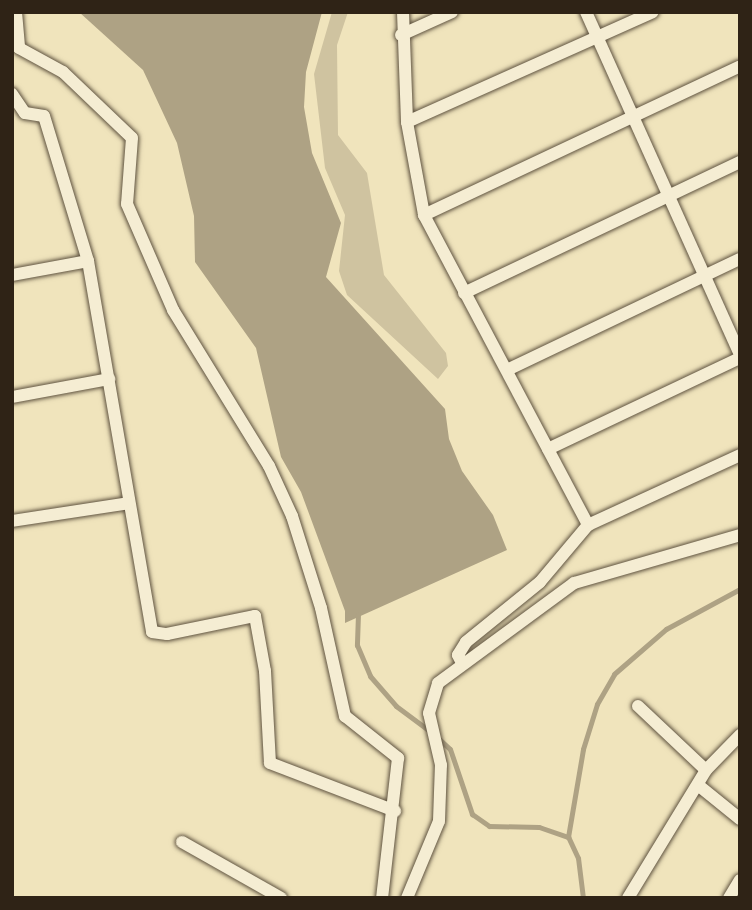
<!DOCTYPE html>
<style>
body{margin:0}
#map{position:relative;width:752px;height:910px;overflow:hidden;background:#f0e4bc;font-family:"Old Standard TT",serif}
div>[style]{position:absolute}
.green>*{inset:0;background:#cfc3a0}
.water>*{inset:0;background:#aea284}
.stream>*{height:5px;margin:-2.5px;padding:0 2.5px;transform-origin:2.5px;border-radius:2.5px;background:#aea284}
.roads{filter:drop-shadow(0 0 2px #5f5340) drop-shadow(0 0 2px #5f5340)}
.street>*{height:12px;margin:-6px;padding:0 6px;transform-origin:6px;border-radius:6px;background:#f5edd3}
span{translate:-50% -50%;white-space:nowrap;text-align:center;line-height:1.15;-webkit-text-stroke:5px #f5edd3;paint-order:stroke}
.frame{position:absolute;inset:0;border:14px solid #2f2316;pointer-events:none}
</style>
<div id="map">
<div class="green">
<div style="clip-path:polygon(332px 12px,348px 12px,337px 45px,338px 135px,367px 173px,384px 275px,446px 353px,448px 366px,438px 379px,347px 295px,339px 271px,345px 215px,325px 168px,314px 74px)"></div>
</div>
<div class="water">
<div style="clip-path:polygon(79px 12px,322px 12px,306px 72px,304px 107px,312px 153px,341px 223px,326px 277px,445px 409px,449px 439px,462px 471px,493px 515px,507px 550px,345px 623px,345px 611px,301px 492px,281px 457px,256px 348px,195px 262px,194px 216px,177px 143px,143px 70px)"></div>
</div>
<div class="stream">
<div style="left:358px;top:614px;width:31px;rotate:92deg"></div>
<div style="left:357px;top:645px;width:34px;rotate:67deg"></div>
<div style="left:370px;top:676px;width:40px;rotate:49deg"></div>
<div style="left:396px;top:706px;width:44px;rotate:36.6deg"></div>
<div style="left:438px;top:738px;width:16px;rotate:43deg"></div>
<div style="left:450px;top:749px;width:69px;rotate:71.3deg"></div>
<div style="left:472px;top:814px;width:21px;rotate:35deg"></div>
<div style="left:489px;top:826px;width:50px;rotate:1.1deg"></div>
<div style="left:539px;top:827px;width:31px;rotate:19deg"></div>
<div style="left:583px;top:898px;width:40px;rotate:-97.1deg"></div>
<div style="left:578px;top:858px;width:23px;rotate:-115deg"></div>
<div style="left:568px;top:837px;width:89px;rotate:-80.3deg"></div>
<div style="left:583px;top:749px;width:47px;rotate:-72.7deg"></div>
<div style="left:597px;top:704px;width:34px;rotate:-60deg"></div>
<div style="left:614px;top:674px;width:69px;rotate:-40.9deg"></div>
<div style="left:666px;top:629px;width:84px;rotate:-28.4deg"></div>
</div>
<div class="roads">
<div class="street">
<div style="left:16px;top:12px;width:36px;rotate:85deg"></div>
<div style="left:19px;top:48px;width:50px;rotate:28.6deg"></div>
<div style="left:63px;top:72px;width:95px;rotate:43.7deg"></div>
<div style="left:132px;top:138px;width:66px;rotate:94.3deg"></div>
<div style="left:127px;top:204px;width:116px;rotate:66.5deg"></div>
<div style="left:173px;top:310px;width:183px;rotate:58.4deg"></div>
<div style="left:269px;top:466px;width:55px;rotate:65.3deg"></div>
<div style="left:292px;top:516px;width:96px;rotate:72.5deg"></div>
<div style="left:321px;top:608px;width:111px;rotate:77.5deg"></div>
<div style="left:345px;top:716px;width:68px;rotate:38.4deg"></div>
<div style="left:398px;top:758px;width:141px;rotate:96.5deg"></div>
<div style="left:403px;top:12px;width:110px;rotate:87.9deg"></div>
<div style="left:407px;top:122px;width:95px;rotate:79.6deg"></div>
<div style="left:424px;top:215px;width:351px;rotate:62.1deg"></div>
<div style="left:586px;top:12px;width:375px;rotate:65.8deg"></div>
<div style="left:401px;top:35px;width:56px;rotate:-24.3deg"></div>
<div style="left:12px;top:94px;width:23px;rotate:56deg"></div>
<div style="left:25px;top:113px;width:19px;rotate:9deg"></div>
<div style="left:44px;top:116px;width:152px;rotate:73.1deg"></div>
<div style="left:88px;top:261px;width:376px;rotate:80.2deg"></div>
<div style="left:152px;top:632px;width:15px;rotate:8deg"></div>
<div style="left:167px;top:634px;width:90px;rotate:-11.6deg"></div>
<div style="left:255px;top:616px;width:56px;rotate:79.7deg"></div>
<div style="left:265px;top:671px;width:92px;rotate:86.9deg"></div>
<div style="left:270px;top:763px;width:134px;rotate:21deg"></div>
<div style="left:407px;top:122px;width:269px;rotate:-24.1deg"></div>
<div style="left:424px;top:215px;width:349px;rotate:-25.2deg"></div>
<div style="left:12px;top:275px;width:77px;rotate:-10.4deg"></div>
<div style="left:464px;top:293px;width:306px;rotate:-25.4deg"></div>
<div style="left:507px;top:370px;width:258px;rotate:-25.5deg"></div>
<div style="left:12px;top:397px;width:99px;rotate:-10.5deg"></div>
<div style="left:548px;top:449px;width:212px;rotate:-25.4deg"></div>
<div style="left:12px;top:521px;width:118px;rotate:-8.7deg"></div>
<div style="left:462px;top:663px;width:9px;rotate:-117deg"></div>
<div style="left:458px;top:655px;width:15px;rotate:-58deg"></div>
<div style="left:466px;top:642px;width:95px;rotate:-39deg"></div>
<div style="left:540px;top:582px;width:75px;rotate:-49.9deg"></div>
<div style="left:588px;top:525px;width:167px;rotate:-24.7deg"></div>
<div style="left:638px;top:706px;width:93px;rotate:43.3deg"></div>
<div style="left:698px;top:785px;width:54px;rotate:39deg"></div>
<div style="left:182px;top:842px;width:114px;rotate:29.5deg"></div>
<div style="left:407px;top:898px;width:83px;rotate:-67.4deg"></div>
<div style="left:439px;top:821px;width:56px;rotate:-88deg"></div>
<div style="left:441px;top:765px;width:53px;rotate:-103deg"></div>
<div style="left:429px;top:713px;width:31px;rotate:-73deg"></div>
<div style="left:438px;top:683px;width:169px;rotate:-36.3deg"></div>
<div style="left:574px;top:583px;width:173px;rotate:-16.1deg"></div>
<div style="left:628px;top:898px;width:150px;rotate:-58.6deg"></div>
<div style="left:706px;top:770px;width:49px;rotate:-45.8deg"></div>
<div style="left:729px;top:898px;width:21px;rotate:-59deg"></div>
</div>
</div>
<div class="frame"></div>
</div>
